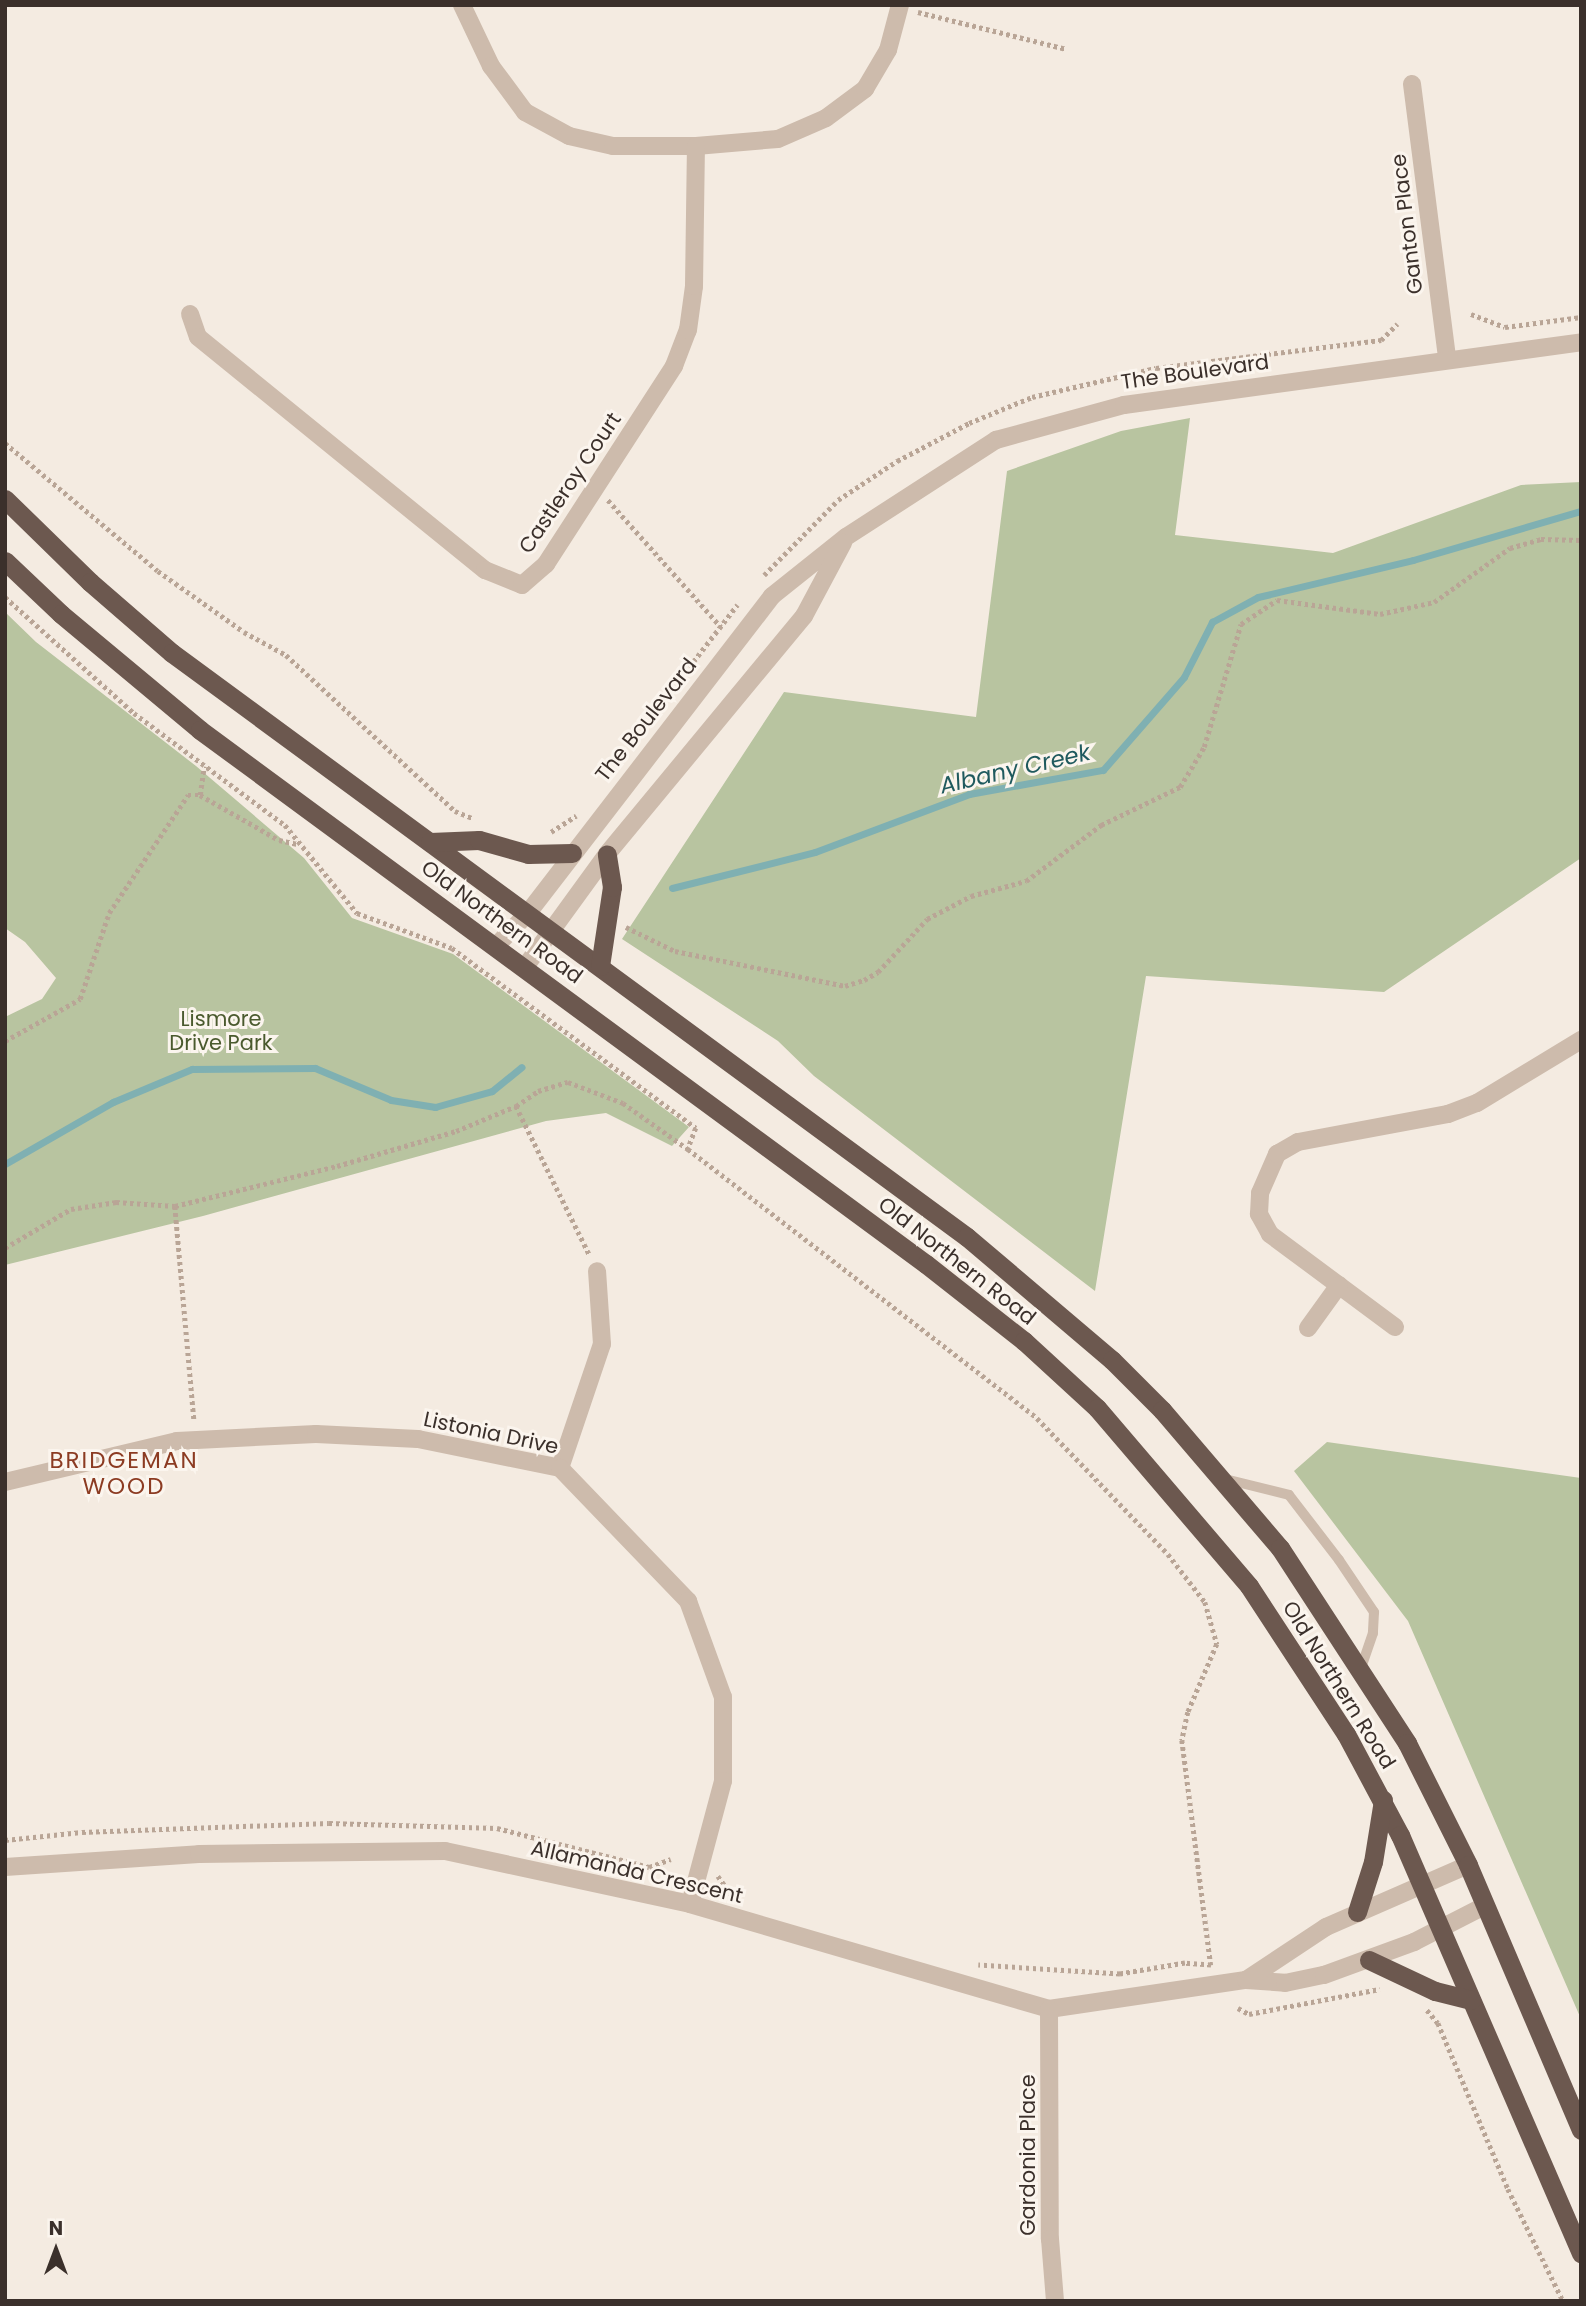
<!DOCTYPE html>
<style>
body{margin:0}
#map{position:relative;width:1586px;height:2306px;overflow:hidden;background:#f4ebe1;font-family:Poppins,sans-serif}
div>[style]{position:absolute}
.green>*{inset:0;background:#b8c4a0}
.stream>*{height:7px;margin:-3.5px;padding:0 3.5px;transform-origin:3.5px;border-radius:3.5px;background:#7fb0b2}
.path>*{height:4.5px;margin-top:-2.25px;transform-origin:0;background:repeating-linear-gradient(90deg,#b9a596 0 3.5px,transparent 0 7px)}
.service>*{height:10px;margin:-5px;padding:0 5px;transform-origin:5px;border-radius:5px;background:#cdbbac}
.minor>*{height:18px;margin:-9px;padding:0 9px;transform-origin:9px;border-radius:9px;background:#cdbbac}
.tertiary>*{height:18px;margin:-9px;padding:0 9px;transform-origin:9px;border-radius:9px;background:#cdbbac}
.trunk>*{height:19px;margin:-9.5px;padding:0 9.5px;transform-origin:9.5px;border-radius:9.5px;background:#6c584f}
span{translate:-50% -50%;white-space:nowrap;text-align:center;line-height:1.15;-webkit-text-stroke:6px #fbf5ee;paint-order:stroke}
.street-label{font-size:21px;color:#3b302b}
.park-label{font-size:21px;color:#4a5a2e}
.water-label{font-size:23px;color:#1f5a5e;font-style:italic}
.neighbourhood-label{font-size:23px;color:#8c3b22;letter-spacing:2px}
.frame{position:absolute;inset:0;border:7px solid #3b302b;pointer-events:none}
.north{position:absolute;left:21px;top:2215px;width:70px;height:70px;-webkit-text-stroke:5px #fbf5ee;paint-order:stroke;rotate:0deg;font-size:19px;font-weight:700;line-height:28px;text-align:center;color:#3b302b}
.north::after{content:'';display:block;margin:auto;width:24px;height:32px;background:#3b302b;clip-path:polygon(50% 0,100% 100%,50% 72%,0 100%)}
</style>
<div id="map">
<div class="green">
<div style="clip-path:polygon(1190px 418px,1175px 535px,1333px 553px,1521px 485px,1581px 482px,1581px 858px,1384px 992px,1146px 976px,1095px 1291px,814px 1076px,778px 1041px,622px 939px,784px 692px,976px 717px,1007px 471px,1121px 431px)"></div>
<div style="clip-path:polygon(5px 612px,36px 642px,196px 766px,304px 858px,352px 918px,453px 954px,689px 1127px,672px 1146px,606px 1113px,546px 1121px,203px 1216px,5px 1265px,5px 1017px,42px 999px,56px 978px,25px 942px,5px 928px)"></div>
<div style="clip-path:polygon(1327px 1442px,1581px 1478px,1581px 2019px,1408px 1621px,1294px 1471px)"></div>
</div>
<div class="stream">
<div style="left:672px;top:888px;width:147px;rotate:-14.1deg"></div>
<div style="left:815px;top:852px;width:165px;rotate:-20.6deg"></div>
<div style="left:969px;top:794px;width:136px;rotate:-10.2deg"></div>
<div style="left:1103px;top:770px;width:123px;rotate:-48.9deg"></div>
<div style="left:1184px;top:677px;width:62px;rotate:-63deg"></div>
<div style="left:1212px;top:622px;width:52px;rotate:-28.5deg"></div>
<div style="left:1258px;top:597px;width:159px;rotate:-13.4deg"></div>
<div style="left:1413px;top:560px;width:175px;rotate:-16.3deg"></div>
<div style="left:5px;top:1164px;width:125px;rotate:-29.9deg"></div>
<div style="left:113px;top:1102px;width:86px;rotate:-22.7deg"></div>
<div style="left:192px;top:1069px;width:123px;rotate:-0.5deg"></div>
<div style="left:315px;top:1068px;width:82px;rotate:22.8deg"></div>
<div style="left:391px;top:1100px;width:45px;rotate:9deg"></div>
<div style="left:435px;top:1107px;width:59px;rotate:-15.7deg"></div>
<div style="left:492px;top:1091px;width:38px;rotate:-39deg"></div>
</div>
<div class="path">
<div style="left:918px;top:12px;width:153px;rotate:14deg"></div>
<div style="left:1471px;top:314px;width:36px;rotate:21deg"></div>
<div style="left:1505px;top:327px;width:77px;rotate:-7.5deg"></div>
<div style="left:5px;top:443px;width:199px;rotate:39.9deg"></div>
<div style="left:158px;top:571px;width:105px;rotate:35.3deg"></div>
<div style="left:244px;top:632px;width:48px;rotate:28.7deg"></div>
<div style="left:286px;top:655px;width:230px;rotate:42.7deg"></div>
<div style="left:455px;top:811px;width:18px;rotate:22deg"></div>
<div style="left:608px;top:500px;width:170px;rotate:48.3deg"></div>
<div style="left:764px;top:575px;width:105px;rotate:-45.4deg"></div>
<div style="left:838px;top:500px;width:71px;rotate:-33.5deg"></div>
<div style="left:897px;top:461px;width:81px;rotate:-27.8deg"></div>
<div style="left:969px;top:423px;width:68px;rotate:-22.4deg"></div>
<div style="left:1032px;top:397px;width:127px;rotate:-13.2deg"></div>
<div style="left:1156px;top:368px;width:227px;rotate:-7.1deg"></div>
<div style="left:1381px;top:340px;width:23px;rotate:-45deg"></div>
<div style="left:5px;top:597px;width:173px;rotate:42deg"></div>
<div style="left:134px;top:713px;width:188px;rotate:36.6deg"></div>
<div style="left:285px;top:825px;width:114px;rotate:50.7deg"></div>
<div style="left:357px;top:913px;width:101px;rotate:20.2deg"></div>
<div style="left:452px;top:948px;width:303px;rotate:36.4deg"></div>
<div style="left:696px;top:1128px;width:22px;rotate:111deg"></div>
<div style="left:688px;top:1149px;width:441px;rotate:37.6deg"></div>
<div style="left:1037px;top:1418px;width:189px;rotate:46.1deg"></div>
<div style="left:1168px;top:1554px;width:61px;rotate:52.4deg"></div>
<div style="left:1205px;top:1602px;width:44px;rotate:74.1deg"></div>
<div style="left:1217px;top:1644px;width:74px;rotate:113.1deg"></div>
<div style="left:1188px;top:1712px;width:29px;rotate:102deg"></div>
<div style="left:1182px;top:1740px;width:227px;rotate:82.7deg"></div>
<div style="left:1211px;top:1965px;width:26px;rotate:-176deg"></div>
<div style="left:1185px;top:1963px;width:66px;rotate:170.4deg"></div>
<div style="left:1120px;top:1974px;width:142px;rotate:-176.4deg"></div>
<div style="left:659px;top:706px;width:128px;rotate:-52.3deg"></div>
<div style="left:200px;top:795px;width:29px;rotate:-82deg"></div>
<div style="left:551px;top:832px;width:30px;rotate:-33deg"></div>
<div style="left:626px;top:927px;width:55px;rotate:26.1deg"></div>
<div style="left:675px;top:951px;width:174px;rotate:11.6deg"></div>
<div style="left:845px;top:986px;width:20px;rotate:-18deg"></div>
<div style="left:864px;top:980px;width:16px;rotate:-30deg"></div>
<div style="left:878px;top:972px;width:72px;rotate:-47.2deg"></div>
<div style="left:927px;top:919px;width:50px;rotate:-27.6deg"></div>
<div style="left:971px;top:896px;width:57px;rotate:-15.3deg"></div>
<div style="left:1026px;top:881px;width:94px;rotate:-36.7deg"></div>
<div style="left:1101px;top:825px;width:88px;rotate:-25.7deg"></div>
<div style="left:1180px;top:787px;width:47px;rotate:-59deg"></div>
<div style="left:1204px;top:747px;width:128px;rotate:-73.3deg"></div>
<div style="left:1241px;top:624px;width:43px;rotate:-33.7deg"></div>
<div style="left:1277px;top:600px;width:104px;rotate:7.7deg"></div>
<div style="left:1380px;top:614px;width:55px;rotate:-12.5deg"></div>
<div style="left:1434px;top:602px;width:93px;rotate:-35.4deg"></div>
<div style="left:1510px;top:548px;width:32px;rotate:-16deg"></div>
<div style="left:1541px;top:539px;width:40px;rotate:1.4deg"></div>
<div style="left:5px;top:1041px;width:86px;rotate:-29.2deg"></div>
<div style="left:80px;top:999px;width:91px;rotate:-71.4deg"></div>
<div style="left:109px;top:913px;width:142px;rotate:-56.2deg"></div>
<div style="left:188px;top:795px;width:12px"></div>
<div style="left:200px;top:795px;width:91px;rotate:29.7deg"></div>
<div style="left:279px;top:840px;width:19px;rotate:12deg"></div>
<div style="left:516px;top:1106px;width:167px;rotate:63.7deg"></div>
<div style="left:175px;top:1206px;width:216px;rotate:84.9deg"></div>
<div style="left:5px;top:1248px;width:77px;rotate:-30.6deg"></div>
<div style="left:71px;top:1209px;width:46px;rotate:-8.8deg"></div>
<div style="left:116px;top:1202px;width:59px;rotate:3.9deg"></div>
<div style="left:175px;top:1206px;width:167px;rotate:-13.9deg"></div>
<div style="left:337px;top:1166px;width:124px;rotate:-16.4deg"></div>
<div style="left:456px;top:1131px;width:65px;rotate:-22.6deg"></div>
<div style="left:516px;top:1106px;width:27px;rotate:-34deg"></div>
<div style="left:538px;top:1091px;width:31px;rotate:-17deg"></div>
<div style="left:568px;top:1082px;width:59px;rotate:20.9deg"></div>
<div style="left:623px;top:1103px;width:80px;rotate:35.3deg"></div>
<div style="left:5px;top:1840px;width:77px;rotate:-5.9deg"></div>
<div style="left:82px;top:1832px;width:247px;rotate:-2.1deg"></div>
<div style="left:329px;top:1823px;width:168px;rotate:1.7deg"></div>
<div style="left:497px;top:1828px;width:157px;rotate:14.4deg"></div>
<div style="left:649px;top:1867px;width:23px;rotate:-20deg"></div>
<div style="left:718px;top:1876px;width:22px;rotate:54deg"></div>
<div style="left:1238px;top:2008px;width:13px;rotate:29deg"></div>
<div style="left:1249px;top:2014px;width:133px;rotate:-10.8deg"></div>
<div style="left:1427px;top:2010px;width:17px;rotate:50deg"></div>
<div style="left:1438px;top:2023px;width:180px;rotate:67.1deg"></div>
<div style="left:1508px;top:2189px;width:125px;rotate:63.8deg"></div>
</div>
<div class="service">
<div style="left:1225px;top:1479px;width:66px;rotate:14deg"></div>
<div style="left:1289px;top:1495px;width:82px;rotate:52.4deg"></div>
<div style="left:1339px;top:1560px;width:63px;rotate:56.1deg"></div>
<div style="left:1374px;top:1612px;width:21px;rotate:93deg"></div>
<div style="left:1373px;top:1633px;width:36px;rotate:109deg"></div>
</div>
<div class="minor">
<div style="left:462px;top:5px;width:68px;rotate:64.6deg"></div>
<div style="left:491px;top:66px;width:57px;rotate:53.5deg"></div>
<div style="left:525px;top:112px;width:50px;rotate:28.6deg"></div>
<div style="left:569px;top:136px;width:45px;rotate:12.8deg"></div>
<div style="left:613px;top:146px;width:83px"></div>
<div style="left:696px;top:146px;width:82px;rotate:-4.9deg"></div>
<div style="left:778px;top:139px;width:52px;rotate:-23.6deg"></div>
<div style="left:826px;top:118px;width:49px;rotate:-36.6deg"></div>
<div style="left:865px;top:89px;width:45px;rotate:-59.5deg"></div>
<div style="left:888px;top:50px;width:47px;rotate:-75.1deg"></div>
<div style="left:1412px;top:84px;width:277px;rotate:82.7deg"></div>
<div style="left:190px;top:314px;width:24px;rotate:71deg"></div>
<div style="left:198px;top:337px;width:370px;rotate:39.1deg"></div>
<div style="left:485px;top:570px;width:40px;rotate:22deg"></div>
<div style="left:522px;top:585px;width:32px;rotate:-41deg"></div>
<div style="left:546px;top:564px;width:236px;rotate:-57.1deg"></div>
<div style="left:674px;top:366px;width:39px;rotate:-69deg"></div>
<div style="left:688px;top:330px;width:44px;rotate:-82.2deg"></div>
<div style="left:694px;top:286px;width:140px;rotate:-89.2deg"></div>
<div style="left:1395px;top:1327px;width:156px;rotate:-143.4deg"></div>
<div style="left:1270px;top:1234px;width:23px;rotate:-119deg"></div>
<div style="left:1259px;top:1214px;width:21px;rotate:-87deg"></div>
<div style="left:1260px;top:1193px;width:43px;rotate:-66.4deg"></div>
<div style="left:1277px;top:1154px;width:24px;rotate:-30deg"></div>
<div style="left:1298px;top:1142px;width:153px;rotate:-10.6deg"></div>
<div style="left:1448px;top:1114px;width:31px;rotate:-21deg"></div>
<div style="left:1477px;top:1103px;width:122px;rotate:-31.2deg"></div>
<div style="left:1308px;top:1328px;width:53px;rotate:-54.2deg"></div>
<div style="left:560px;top:1468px;width:131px;rotate:-71.3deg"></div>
<div style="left:602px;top:1344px;width:73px;rotate:-93.9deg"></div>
<div style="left:5px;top:1482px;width:177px;rotate:-13.4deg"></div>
<div style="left:177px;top:1441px;width:139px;rotate:-2.9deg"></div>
<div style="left:316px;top:1434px;width:102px;rotate:2.8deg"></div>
<div style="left:418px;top:1439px;width:145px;rotate:11.5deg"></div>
<div style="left:560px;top:1468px;width:185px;rotate:46.1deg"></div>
<div style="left:688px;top:1601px;width:102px;rotate:70deg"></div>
<div style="left:723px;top:1697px;width:84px;rotate:90deg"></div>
<div style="left:723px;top:1781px;width:127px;rotate:105deg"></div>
<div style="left:5px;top:1867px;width:194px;rotate:-3.8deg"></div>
<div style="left:199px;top:1854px;width:246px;rotate:-0.7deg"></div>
<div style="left:445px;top:1851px;width:251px;rotate:12.2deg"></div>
<div style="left:690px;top:1904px;width:374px;rotate:16.3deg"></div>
<div style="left:1049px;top:2009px;width:199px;rotate:-8.4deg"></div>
<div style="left:1246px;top:1980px;width:39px;rotate:4deg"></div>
<div style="left:1285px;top:1983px;width:40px;rotate:-12deg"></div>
<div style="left:1324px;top:1975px;width:96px;rotate:-20.1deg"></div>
<div style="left:1414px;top:1942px;width:79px;rotate:-27.2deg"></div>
<div style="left:1246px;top:1980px;width:96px;rotate:-33.5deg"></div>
<div style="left:1326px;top:1927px;width:155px;rotate:-23.6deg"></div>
<div style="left:1049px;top:2009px;width:230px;rotate:89.8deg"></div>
<div style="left:1050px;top:2239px;width:62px;rotate:85.4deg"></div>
</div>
<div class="tertiary">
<div style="left:496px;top:946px;width:46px;rotate:-45.9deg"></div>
<div style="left:528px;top:913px;width:400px;rotate:-52.4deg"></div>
<div style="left:772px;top:596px;width:95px;rotate:-38.6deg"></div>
<div style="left:846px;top:537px;width:179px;rotate:-32.9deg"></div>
<div style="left:996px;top:440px;width:133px;rotate:-15.3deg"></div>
<div style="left:1124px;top:405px;width:461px;rotate:-7.8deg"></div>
<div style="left:525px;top:967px;width:140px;rotate:-54deg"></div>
<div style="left:607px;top:854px;width:309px;rotate:-50.4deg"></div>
<div style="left:804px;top:616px;width:83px;rotate:-61.9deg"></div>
</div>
<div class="trunk">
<div style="left:5px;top:499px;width:119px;rotate:44.3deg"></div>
<div style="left:90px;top:582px;width:108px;rotate:40.9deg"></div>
<div style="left:172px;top:653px;width:986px;rotate:36.3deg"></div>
<div style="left:967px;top:1237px;width:190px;rotate:40.3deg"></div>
<div style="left:1112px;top:1360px;width:71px;rotate:45deg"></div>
<div style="left:1162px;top:1410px;width:182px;rotate:49.5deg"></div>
<div style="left:1280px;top:1548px;width:233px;rotate:56.9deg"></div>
<div style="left:1407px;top:1743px;width:136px;rotate:63.4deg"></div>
<div style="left:1468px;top:1865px;width:288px;rotate:66.9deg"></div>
<div style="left:5px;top:561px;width:77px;rotate:43.4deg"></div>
<div style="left:61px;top:614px;width:181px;rotate:39.8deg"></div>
<div style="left:200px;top:730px;width:901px;rotate:36.34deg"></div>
<div style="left:926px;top:1264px;width:125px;rotate:38.2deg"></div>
<div style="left:1024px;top:1341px;width:99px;rotate:42.5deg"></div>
<div style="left:1097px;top:1408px;width:234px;rotate:49.5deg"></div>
<div style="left:1249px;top:1586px;width:177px;rotate:56.8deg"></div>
<div style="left:1346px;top:1734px;width:115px;rotate:61.9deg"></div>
<div style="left:1400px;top:1835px;width:456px;rotate:66.6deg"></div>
<div style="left:430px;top:842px;width:49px;rotate:-2.3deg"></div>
<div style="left:479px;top:840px;width:51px;rotate:15.9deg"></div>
<div style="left:528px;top:854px;width:44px;rotate:-1.3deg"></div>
<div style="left:600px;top:966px;width:80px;rotate:-81.4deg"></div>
<div style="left:612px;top:887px;width:33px;rotate:-99deg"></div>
<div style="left:1357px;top:1912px;width:52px;rotate:-72.3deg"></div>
<div style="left:1373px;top:1862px;width:63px;rotate:-80.8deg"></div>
<div style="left:1369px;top:1960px;width:73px;rotate:25.2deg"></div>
<div style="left:1435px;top:1991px;width:37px;rotate:14deg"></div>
</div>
<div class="street-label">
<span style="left:1407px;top:224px;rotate:-97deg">Ganton Place</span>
<span style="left:1195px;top:372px;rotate:-8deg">The Boulevard</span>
<span style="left:570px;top:483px;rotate:-56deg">Castleroy Court</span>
<span style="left:646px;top:720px;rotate:-52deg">The Boulevard</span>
<span style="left:502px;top:922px;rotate:36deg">Old Northern Road</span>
<span style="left:957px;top:1261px;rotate:38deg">Old Northern Road</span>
<span style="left:491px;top:1433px;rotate:12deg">Listonia Drive</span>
<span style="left:1339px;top:1685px;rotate:58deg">Old Northern Road</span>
<span style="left:637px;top:1872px;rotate:13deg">Allamanda Crescent</span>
<span style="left:1028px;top:2155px;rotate:-90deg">Gardonia Place</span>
</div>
<div class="park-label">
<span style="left:221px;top:1031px">Lismore<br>Drive Park</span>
</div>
<div class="water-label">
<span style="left:1015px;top:769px;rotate:-13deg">Albany Creek</span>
</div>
<div class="neighbourhood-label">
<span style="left:124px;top:1473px">BRIDGEMAN<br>WOOD</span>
</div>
<div class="frame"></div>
<div class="north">N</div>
</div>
